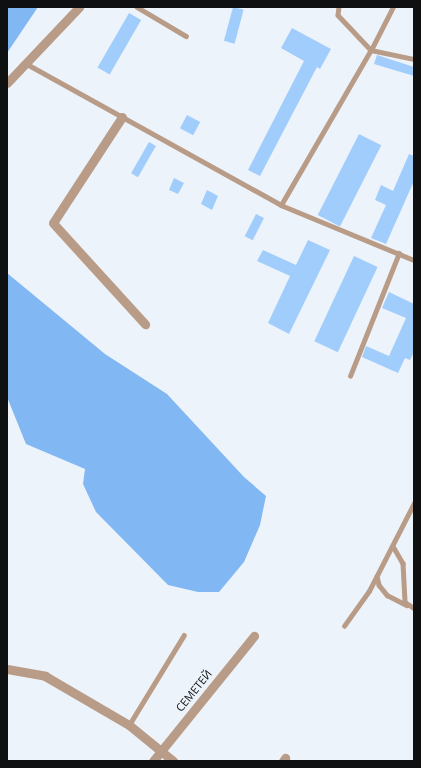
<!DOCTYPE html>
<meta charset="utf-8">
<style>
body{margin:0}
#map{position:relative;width:421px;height:768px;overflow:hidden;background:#edf3fa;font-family:"Open Sans",sans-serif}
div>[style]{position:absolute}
.water>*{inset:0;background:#81b8f3}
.building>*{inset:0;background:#a1cdfd;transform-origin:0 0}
.service>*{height:4.5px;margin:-2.25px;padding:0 2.25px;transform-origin:2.25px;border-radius:2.25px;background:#b99c87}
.minor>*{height:9px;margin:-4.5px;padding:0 4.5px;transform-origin:4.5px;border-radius:4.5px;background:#b99c87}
span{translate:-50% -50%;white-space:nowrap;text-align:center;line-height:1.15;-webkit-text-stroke:4px #edf3fa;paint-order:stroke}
.street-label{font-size:11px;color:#0e1012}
.frame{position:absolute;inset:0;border:8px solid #0e1012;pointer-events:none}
</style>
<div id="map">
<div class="water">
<div style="clip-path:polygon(7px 7px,38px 7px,7px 53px)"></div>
<div style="clip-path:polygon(7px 273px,105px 354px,167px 394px,244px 477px,266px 496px,260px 525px,244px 562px,219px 592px,198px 592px,168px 585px,96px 512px,83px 484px,85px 469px,26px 444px,7px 397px)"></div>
</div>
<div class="building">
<div style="left:233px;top:7px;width:11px;height:35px;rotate:15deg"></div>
<div style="left:129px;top:13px;width:14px;height:63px;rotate:30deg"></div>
<div style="clip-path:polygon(292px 28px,331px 49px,320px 69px,317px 67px,260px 176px,248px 170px,304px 61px,281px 48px)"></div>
<div style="clip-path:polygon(377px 55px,414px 67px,414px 76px,374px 64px)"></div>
<div style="left:187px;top:115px;width:15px;height:15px;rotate:28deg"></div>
<div style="left:359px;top:134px;width:25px;height:91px;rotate:27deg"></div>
<div style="left:149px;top:142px;width:8px;height:36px;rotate:30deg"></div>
<div style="clip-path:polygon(409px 154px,414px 156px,414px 181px,386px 244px,371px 238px,386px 205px,375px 200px,381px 185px,393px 191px)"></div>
<div style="clip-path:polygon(174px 178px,184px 183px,178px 194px,169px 190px)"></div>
<div style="clip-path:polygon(207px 190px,218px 196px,212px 210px,201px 204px)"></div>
<div style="left:256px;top:214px;width:9px;height:25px;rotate:27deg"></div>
<div style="clip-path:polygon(308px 240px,330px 250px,289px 334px,268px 323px,290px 276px,257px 261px,263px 250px,296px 265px)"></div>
<div style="left:354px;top:256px;width:26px;height:94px;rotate:25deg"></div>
<div style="clip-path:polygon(389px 292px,414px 304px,414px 352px,410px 360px,405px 358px,398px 373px,362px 357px,366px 346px,389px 356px,406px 318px,382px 308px)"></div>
</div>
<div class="service">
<div style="left:137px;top:7px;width:57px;rotate:30.6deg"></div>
<div style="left:339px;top:7px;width:8px;rotate:97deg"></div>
<div style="left:338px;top:15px;width:48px;rotate:46.7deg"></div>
<div style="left:371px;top:50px;width:48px;rotate:-62.9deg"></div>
<div style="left:27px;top:64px;width:291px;rotate:29deg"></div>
<div style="left:281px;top:205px;width:144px;rotate:22.5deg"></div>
<div style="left:281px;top:205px;width:179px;rotate:-59.9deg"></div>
<div style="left:371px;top:50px;width:44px;rotate:11.8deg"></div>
<div style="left:350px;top:376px;width:132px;rotate:-68.3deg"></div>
<div style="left:393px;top:546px;width:20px;rotate:60deg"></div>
<div style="left:403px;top:563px;width:39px;rotate:87deg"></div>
<div style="left:405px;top:602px;width:11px;rotate:34deg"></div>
<div style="left:377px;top:576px;width:9px;rotate:77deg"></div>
<div style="left:379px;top:585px;width:13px;rotate:51deg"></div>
<div style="left:387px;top:595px;width:22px;rotate:27deg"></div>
<div style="left:344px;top:626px;width:43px;rotate:-54.5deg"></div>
<div style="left:369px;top:591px;width:99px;rotate:-62.9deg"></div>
<div style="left:129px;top:725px;width:105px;rotate:-58.6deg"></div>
</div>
<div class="minor">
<div style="left:7px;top:83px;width:105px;rotate:-46.5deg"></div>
<div style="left:122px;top:117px;width:126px;rotate:123.1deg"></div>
<div style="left:53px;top:223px;width:137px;rotate:47.7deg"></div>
<div style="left:7px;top:669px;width:39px;rotate:10deg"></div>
<div style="left:45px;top:676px;width:97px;rotate:30.3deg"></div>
<div style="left:129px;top:725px;width:57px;rotate:39.3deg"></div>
<div style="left:153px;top:761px;width:161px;rotate:-51.1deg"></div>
<div style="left:283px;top:761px;width:4px;rotate:-56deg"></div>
</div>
<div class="street-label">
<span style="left:194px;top:691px;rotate:-51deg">СЕМЕТЕЙ</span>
</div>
<div class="frame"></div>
</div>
